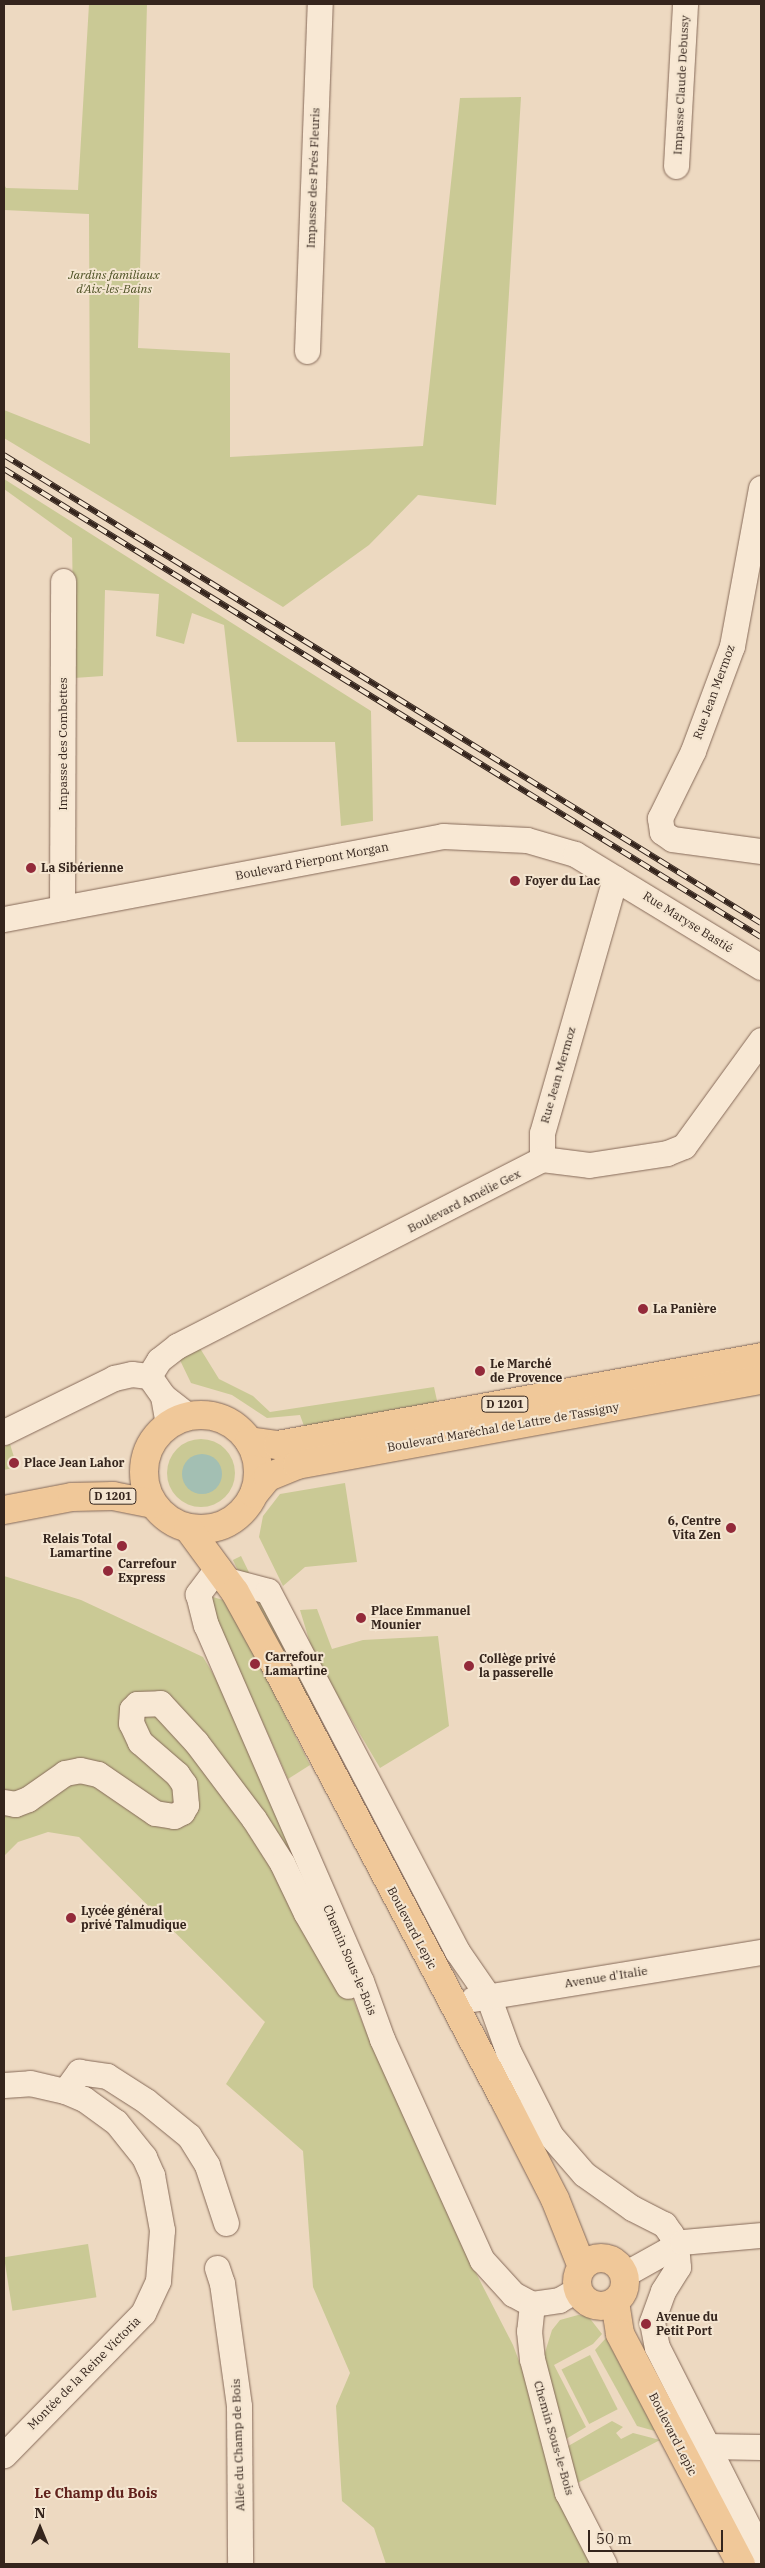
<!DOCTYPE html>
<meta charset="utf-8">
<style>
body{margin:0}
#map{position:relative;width:765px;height:2568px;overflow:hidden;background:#edd9c1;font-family:"IBM Plex Serif",serif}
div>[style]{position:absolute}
.green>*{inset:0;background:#cac995;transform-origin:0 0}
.round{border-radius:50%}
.water>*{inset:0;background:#a3bfb3}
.roads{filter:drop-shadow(0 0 1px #866a59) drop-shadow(0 0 1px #866a59)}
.minor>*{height:25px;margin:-12.5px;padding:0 12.5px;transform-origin:12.5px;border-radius:12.5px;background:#f8e8d4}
.major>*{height:28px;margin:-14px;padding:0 14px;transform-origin:14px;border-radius:14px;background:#f0c899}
.major>.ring{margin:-14px;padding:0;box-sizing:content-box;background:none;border:28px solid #f0c899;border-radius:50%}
.rail>*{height:5.5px;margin-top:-2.75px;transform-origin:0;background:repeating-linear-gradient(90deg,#f4e5d0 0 11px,#35251d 0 22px);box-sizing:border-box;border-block:1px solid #35251d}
.dots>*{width:14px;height:14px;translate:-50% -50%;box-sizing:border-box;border:2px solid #f4e5d0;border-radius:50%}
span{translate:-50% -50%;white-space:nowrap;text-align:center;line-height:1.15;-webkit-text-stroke:4px #f4e5d0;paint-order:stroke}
.shield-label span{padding:1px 4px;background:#f4e5d0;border:1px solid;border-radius:4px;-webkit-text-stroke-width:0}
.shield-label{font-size:11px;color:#35251d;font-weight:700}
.street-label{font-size:12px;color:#35251d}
.park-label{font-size:12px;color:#4d5124;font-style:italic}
.poi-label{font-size:12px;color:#35251d;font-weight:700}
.left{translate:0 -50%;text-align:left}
.right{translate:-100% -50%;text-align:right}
.neighbourhood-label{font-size:14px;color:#61221d;font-weight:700}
.frame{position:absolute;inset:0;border:5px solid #35251d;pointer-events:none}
.north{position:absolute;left:15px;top:2503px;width:50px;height:50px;-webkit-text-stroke:4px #f4e5d0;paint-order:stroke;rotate:0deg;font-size:14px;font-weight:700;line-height:20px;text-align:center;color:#35251d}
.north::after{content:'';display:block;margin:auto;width:18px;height:22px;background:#35251d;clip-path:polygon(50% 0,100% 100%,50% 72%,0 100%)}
.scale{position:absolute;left:588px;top:2530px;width:135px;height:22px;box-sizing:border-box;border:2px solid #35251d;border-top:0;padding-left:6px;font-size:15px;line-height:18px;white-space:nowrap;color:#35251d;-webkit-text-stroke:4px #f4e5d0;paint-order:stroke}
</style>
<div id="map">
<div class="green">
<div style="clip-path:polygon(89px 4px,147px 4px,138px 348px,230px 353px,230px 457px,423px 446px,460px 98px,521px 97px,496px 505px,418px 495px,369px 545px,283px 607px,4px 438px,4px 410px,90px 444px,89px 214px,4px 210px,4px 184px,6px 188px,78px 190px)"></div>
<div style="clip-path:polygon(4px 479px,371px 711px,373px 821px,341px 826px,335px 742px,237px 742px,224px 625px,192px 613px,184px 644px,156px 636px,159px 594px,105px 590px,103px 676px,74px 678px,72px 538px,4px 489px)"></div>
<div style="clip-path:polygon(198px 1345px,219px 1379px,253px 1396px,270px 1412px,434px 1387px,438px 1405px,304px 1426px,300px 1415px,267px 1418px,232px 1395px,191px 1383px,177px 1354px)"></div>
<div class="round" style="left:167px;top:1439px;width:68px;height:68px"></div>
<div style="clip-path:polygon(10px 1444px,17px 1467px,4px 1470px,4px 1447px)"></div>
<div style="clip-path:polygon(345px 1483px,357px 1562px,305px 1567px,283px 1586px,259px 1537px,263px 1516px,280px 1494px)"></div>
<div style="left:241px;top:1556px;width:174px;height:9px;rotate:64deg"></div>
<div style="clip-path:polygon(4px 1576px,81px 1600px,203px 1657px,249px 1734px,363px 2024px,460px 2242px,513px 2345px,595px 2564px,386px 2564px,374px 2528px,342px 2501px,336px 2406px,350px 2373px,313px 2287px,303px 2151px,226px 2084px,265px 2022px,79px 1837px,48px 1832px,18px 1842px,4px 1856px)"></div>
<div style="clip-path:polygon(213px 1597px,223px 1600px,250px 1646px,310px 1765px,288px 1779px,212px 1609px)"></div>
<div style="clip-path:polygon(317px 1609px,332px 1649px,363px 1640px,438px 1636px,449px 1726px,380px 1768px,314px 1656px,300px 1610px)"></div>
<div style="left:88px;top:2244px;width:54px;height:85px;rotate:81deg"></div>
<div style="clip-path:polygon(578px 2315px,588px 2316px,602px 2334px,593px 2344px,554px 2365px,586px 2427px,561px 2442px,541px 2365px,552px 2330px,560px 2320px)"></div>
<div style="clip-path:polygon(606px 2338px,655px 2431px,637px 2426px,595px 2350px)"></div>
<div style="left:590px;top:2355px;width:61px;height:32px;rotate:63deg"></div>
<div style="clip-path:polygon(612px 2421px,623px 2427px,616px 2433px,621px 2439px,633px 2433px,660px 2440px,572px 2486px,563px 2449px)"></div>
</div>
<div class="water">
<div class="round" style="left:182px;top:1454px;width:40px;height:40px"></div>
</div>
<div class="roads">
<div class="minor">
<div style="left:676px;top:166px;width:162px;rotate:-86.8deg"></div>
<div style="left:307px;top:351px;width:347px;rotate:-87.9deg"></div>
<div style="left:761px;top:488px;width:161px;rotate:100.4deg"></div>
<div style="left:732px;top:646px;width:112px;rotate:110.4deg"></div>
<div style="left:693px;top:751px;width:75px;rotate:116.2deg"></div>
<div style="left:660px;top:818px;width:14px;rotate:82deg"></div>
<div style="left:662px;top:832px;width:12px;rotate:35deg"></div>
<div style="left:672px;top:839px;width:90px;rotate:7.7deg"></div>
<div style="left:62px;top:908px;width:327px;rotate:-89.8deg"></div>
<div style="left:4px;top:919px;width:447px;rotate:-10.7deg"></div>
<div style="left:443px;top:836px;width:84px;rotate:2.7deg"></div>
<div style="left:527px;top:840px;width:50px;rotate:16.3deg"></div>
<div style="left:575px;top:854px;width:218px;rotate:31.3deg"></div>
<div style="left:542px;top:1159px;width:26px;rotate:-90deg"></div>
<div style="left:542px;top:1133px;width:265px;rotate:-74deg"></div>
<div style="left:149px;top:1376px;width:19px;rotate:-58deg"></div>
<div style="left:159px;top:1360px;width:23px;rotate:-38deg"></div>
<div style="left:177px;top:1346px;width:410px;rotate:-27.1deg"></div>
<div style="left:542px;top:1159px;width:47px;rotate:7.3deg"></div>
<div style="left:589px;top:1165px;width:79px;rotate:-8.7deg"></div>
<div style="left:667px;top:1153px;width:18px;rotate:-22deg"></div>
<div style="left:684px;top:1146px;width:131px;rotate:-54deg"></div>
<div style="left:149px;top:1376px;width:24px;rotate:55deg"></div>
<div style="left:163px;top:1396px;width:29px;rotate:80deg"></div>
<div style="left:163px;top:1396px;width:33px;rotate:38deg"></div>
<div style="left:4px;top:1432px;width:123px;rotate:-26.1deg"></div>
<div style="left:114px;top:1378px;width:18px;rotate:-13deg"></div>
<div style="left:132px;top:1374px;width:17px;rotate:7deg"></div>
<div style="left:218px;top:1567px;width:34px;rotate:127deg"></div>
<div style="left:198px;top:1594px;width:32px;rotate:76deg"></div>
<div style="left:206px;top:1625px;width:388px;rotate:66.5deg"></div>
<div style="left:361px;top:1981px;width:62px;rotate:70.1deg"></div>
<div style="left:382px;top:2039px;width:243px;rotate:65.7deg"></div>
<div style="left:482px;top:2260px;width:46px;rotate:47.6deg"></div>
<div style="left:513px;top:2294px;width:21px;rotate:28deg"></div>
<div style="left:532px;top:2304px;width:27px;rotate:-8deg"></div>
<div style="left:559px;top:2300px;width:22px;rotate:-30deg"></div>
<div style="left:231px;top:1581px;width:38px;rotate:15deg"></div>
<div style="left:268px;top:1591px;width:407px;rotate:62.3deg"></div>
<div style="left:457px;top:1951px;width:55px;rotate:55.4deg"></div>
<div style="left:488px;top:1996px;width:59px;rotate:70deg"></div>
<div style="left:508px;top:2051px;width:95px;rotate:63.2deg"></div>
<div style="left:551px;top:2136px;width:50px;rotate:49deg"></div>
<div style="left:584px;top:2174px;width:59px;rotate:35.3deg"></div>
<div style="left:632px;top:2208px;width:36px;rotate:27deg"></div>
<div style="left:664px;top:2224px;width:12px;rotate:55deg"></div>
<div style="left:671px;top:2234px;width:11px;rotate:63deg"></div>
<div style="left:676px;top:2244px;width:23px;rotate:85deg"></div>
<div style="left:678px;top:2267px;width:28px;rotate:122deg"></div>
<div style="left:663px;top:2291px;width:33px;rotate:110deg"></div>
<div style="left:652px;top:2322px;width:25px;rotate:79deg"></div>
<div style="left:657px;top:2347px;width:230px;rotate:63.1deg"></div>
<div style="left:4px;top:1802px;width:11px;rotate:10deg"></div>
<div style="left:15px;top:1804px;width:14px;rotate:-21deg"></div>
<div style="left:28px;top:1799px;width:45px;rotate:-35.1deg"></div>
<div style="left:65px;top:1773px;width:15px;rotate:-11deg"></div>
<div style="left:80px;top:1770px;width:18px;rotate:13deg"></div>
<div style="left:98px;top:1774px;width:69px;rotate:34.4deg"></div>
<div style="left:155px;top:1813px;width:19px;rotate:9deg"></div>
<div style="left:174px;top:1816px;width:9px;rotate:-27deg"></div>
<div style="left:182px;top:1812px;width:8px;rotate:-60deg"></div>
<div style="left:186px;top:1805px;width:21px;rotate:-95deg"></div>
<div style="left:184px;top:1784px;width:12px;rotate:-125deg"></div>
<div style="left:177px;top:1774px;width:49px;rotate:-139.1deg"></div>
<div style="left:140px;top:1742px;width:21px;rotate:-115deg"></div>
<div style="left:131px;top:1723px;width:14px;rotate:-86deg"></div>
<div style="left:132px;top:1709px;width:7px;rotate:-45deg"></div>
<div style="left:137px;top:1704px;width:23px;rotate:-2deg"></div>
<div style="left:160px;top:1703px;width:53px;rotate:47.3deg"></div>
<div style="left:196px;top:1742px;width:96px;rotate:53deg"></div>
<div style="left:254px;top:1819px;width:52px;rotate:57.5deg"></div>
<div style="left:282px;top:1863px;width:55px;rotate:64.4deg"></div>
<div style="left:306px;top:1913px;width:84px;rotate:60.1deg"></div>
<div style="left:473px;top:1999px;width:292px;rotate:-9.3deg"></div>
<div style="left:4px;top:2085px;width:26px;rotate:-4deg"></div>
<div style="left:30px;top:2083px;width:36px;rotate:13deg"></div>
<div style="left:65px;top:2091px;width:21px;rotate:23deg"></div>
<div style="left:84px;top:2099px;width:39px;rotate:36deg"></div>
<div style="left:116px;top:2122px;width:45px;rotate:51.3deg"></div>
<div style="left:144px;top:2157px;width:20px;rotate:66deg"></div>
<div style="left:152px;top:2175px;width:56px;rotate:79.7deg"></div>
<div style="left:162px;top:2230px;width:51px;rotate:94.5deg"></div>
<div style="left:158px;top:2281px;width:35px;rotate:115deg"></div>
<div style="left:143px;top:2313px;width:199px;rotate:134.4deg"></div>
<div style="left:65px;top:2091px;width:24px;rotate:-54deg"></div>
<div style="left:79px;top:2072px;width:28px;rotate:8deg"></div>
<div style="left:107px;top:2076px;width:46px;rotate:32.7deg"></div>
<div style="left:146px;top:2101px;width:55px;rotate:39.1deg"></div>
<div style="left:189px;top:2136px;width:34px;rotate:58deg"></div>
<div style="left:207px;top:2165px;width:61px;rotate:71.9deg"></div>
<div style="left:217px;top:2268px;width:16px;rotate:72deg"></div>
<div style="left:222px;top:2283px;width:124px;rotate:82.1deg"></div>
<div style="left:239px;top:2406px;width:158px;rotate:89.6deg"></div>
<div style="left:623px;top:2275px;width:68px;rotate:-29.2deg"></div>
<div style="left:682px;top:2242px;width:79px;rotate:-5.1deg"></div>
<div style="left:532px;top:2304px;width:27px;rotate:96deg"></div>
<div style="left:529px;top:2331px;width:28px;rotate:84deg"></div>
<div style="left:532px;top:2359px;width:138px;rotate:75.3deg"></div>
<div style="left:567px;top:2492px;width:81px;rotate:62.8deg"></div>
<div style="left:707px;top:2446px;width:54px;rotate:1.1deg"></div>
</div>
<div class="major">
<div class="ring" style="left:144px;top:1415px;width:86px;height:86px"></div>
<div style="left:249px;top:1441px;width:29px;rotate:8deg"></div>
<div style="left:278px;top:1445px;width:491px;rotate:-10.3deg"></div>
<div style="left:254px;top:1494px;width:22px;rotate:-51deg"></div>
<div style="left:268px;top:1477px;width:31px;rotate:-22deg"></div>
<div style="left:297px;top:1465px;width:472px;rotate:-10.4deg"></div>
<div style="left:4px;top:1510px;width:69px;rotate:-10.8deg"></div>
<div style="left:72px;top:1497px;width:41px;rotate:-1.4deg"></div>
<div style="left:113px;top:1496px;width:41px;rotate:11.3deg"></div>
<div style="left:188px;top:1528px;width:79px;rotate:53.7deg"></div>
<div style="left:235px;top:1592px;width:79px;rotate:61.2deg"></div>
<div style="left:273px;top:1661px;width:500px;rotate:62.2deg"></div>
<div style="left:506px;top:2103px;width:108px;rotate:63deg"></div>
<div style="left:555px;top:2199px;width:73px;rotate:68.3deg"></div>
<div class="ring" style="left:577px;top:2258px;width:20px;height:20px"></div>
<div style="left:615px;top:2302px;width:32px;rotate:81deg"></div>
<div style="left:620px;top:2334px;width:260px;rotate:62.3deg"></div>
</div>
</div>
<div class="rail">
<div style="left:4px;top:455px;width:890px;rotate:31.73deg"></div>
<div style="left:4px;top:469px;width:890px;rotate:31.73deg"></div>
</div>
<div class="dots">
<div style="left:31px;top:868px;background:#932a3a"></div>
<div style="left:515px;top:881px;background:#932a3a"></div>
<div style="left:643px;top:1309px;background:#932a3a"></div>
<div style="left:480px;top:1371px;background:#932a3a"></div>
<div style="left:14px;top:1463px;background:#932a3a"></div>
<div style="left:731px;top:1528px;background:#932a3a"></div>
<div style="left:122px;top:1546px;background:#932a3a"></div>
<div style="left:108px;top:1571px;background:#932a3a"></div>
<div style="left:361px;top:1618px;background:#932a3a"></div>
<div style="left:255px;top:1664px;background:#932a3a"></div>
<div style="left:469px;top:1666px;background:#932a3a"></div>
<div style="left:71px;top:1918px;background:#932a3a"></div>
<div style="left:646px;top:2324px;background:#932a3a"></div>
</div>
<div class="shield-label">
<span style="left:505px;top:1404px">D 1201</span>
<span style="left:113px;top:1496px">D 1201</span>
</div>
<div class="street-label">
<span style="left:681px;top:85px;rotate:-87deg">Impasse Claude Debussy</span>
<span style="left:313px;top:178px;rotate:-88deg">Impasse des Prés Fleuris</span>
<span style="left:714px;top:692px;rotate:-70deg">Rue Jean Mermoz</span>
<span style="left:63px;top:744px;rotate:-90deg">Impasse des Combettes</span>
<span style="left:312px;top:861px;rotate:-11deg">Boulevard Pierpont Morgan</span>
<span style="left:688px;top:922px;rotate:32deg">Rue Maryse Bastié</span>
<span style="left:558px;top:1075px;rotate:-74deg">Rue Jean Mermoz</span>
<span style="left:464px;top:1201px;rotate:-27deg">Boulevard Amélie Gex</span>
<span style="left:503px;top:1427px;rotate:-10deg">Boulevard Maréchal de Lattre de Tassigny</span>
<span style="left:412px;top:1928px;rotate:62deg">Boulevard Lepic</span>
<span style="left:350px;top:1960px;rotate:67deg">Chemin Sous-le-Bois</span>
<span style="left:606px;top:1977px;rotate:-9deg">Avenue d'Italie</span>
<span style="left:84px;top:2373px;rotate:-45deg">Montée de la Reine Victoria</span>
<span style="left:673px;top:2434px;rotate:63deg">Boulevard Lepic</span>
<span style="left:554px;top:2438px;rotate:74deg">Chemin Sous-le-Bois</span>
<span style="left:238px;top:2445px;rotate:-92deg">Allée du Champ de Bois</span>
</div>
<div class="park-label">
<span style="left:114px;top:282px">Jardins familiaux<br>d'Aix-les-Bains</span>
</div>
<div class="poi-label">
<span class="left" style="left:41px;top:868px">La Sibérienne</span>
<span class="left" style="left:525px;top:881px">Foyer du Lac</span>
<span class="left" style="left:653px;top:1309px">La Panière</span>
<span class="left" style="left:490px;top:1371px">Le Marché<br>de Provence</span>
<span class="left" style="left:24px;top:1463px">Place Jean Lahor</span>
<span class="right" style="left:721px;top:1528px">6, Centre<br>Vita Zen</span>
<span class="right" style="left:112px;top:1546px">Relais Total<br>Lamartine</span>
<span class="left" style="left:118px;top:1571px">Carrefour<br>Express</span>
<span class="left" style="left:371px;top:1618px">Place Emmanuel<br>Mounier</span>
<span class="left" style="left:265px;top:1664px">Carrefour<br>Lamartine</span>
<span class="left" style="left:479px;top:1666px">Collège privé<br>la passerelle</span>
<span class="left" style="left:81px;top:1918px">Lycée général<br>privé Talmudique</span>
<span class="left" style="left:656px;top:2324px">Avenue du<br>Petit Port</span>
</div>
<div class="neighbourhood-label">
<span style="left:96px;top:2493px">Le Champ du Bois</span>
</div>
<div class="frame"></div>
<div class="north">N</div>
<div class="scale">50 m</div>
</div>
